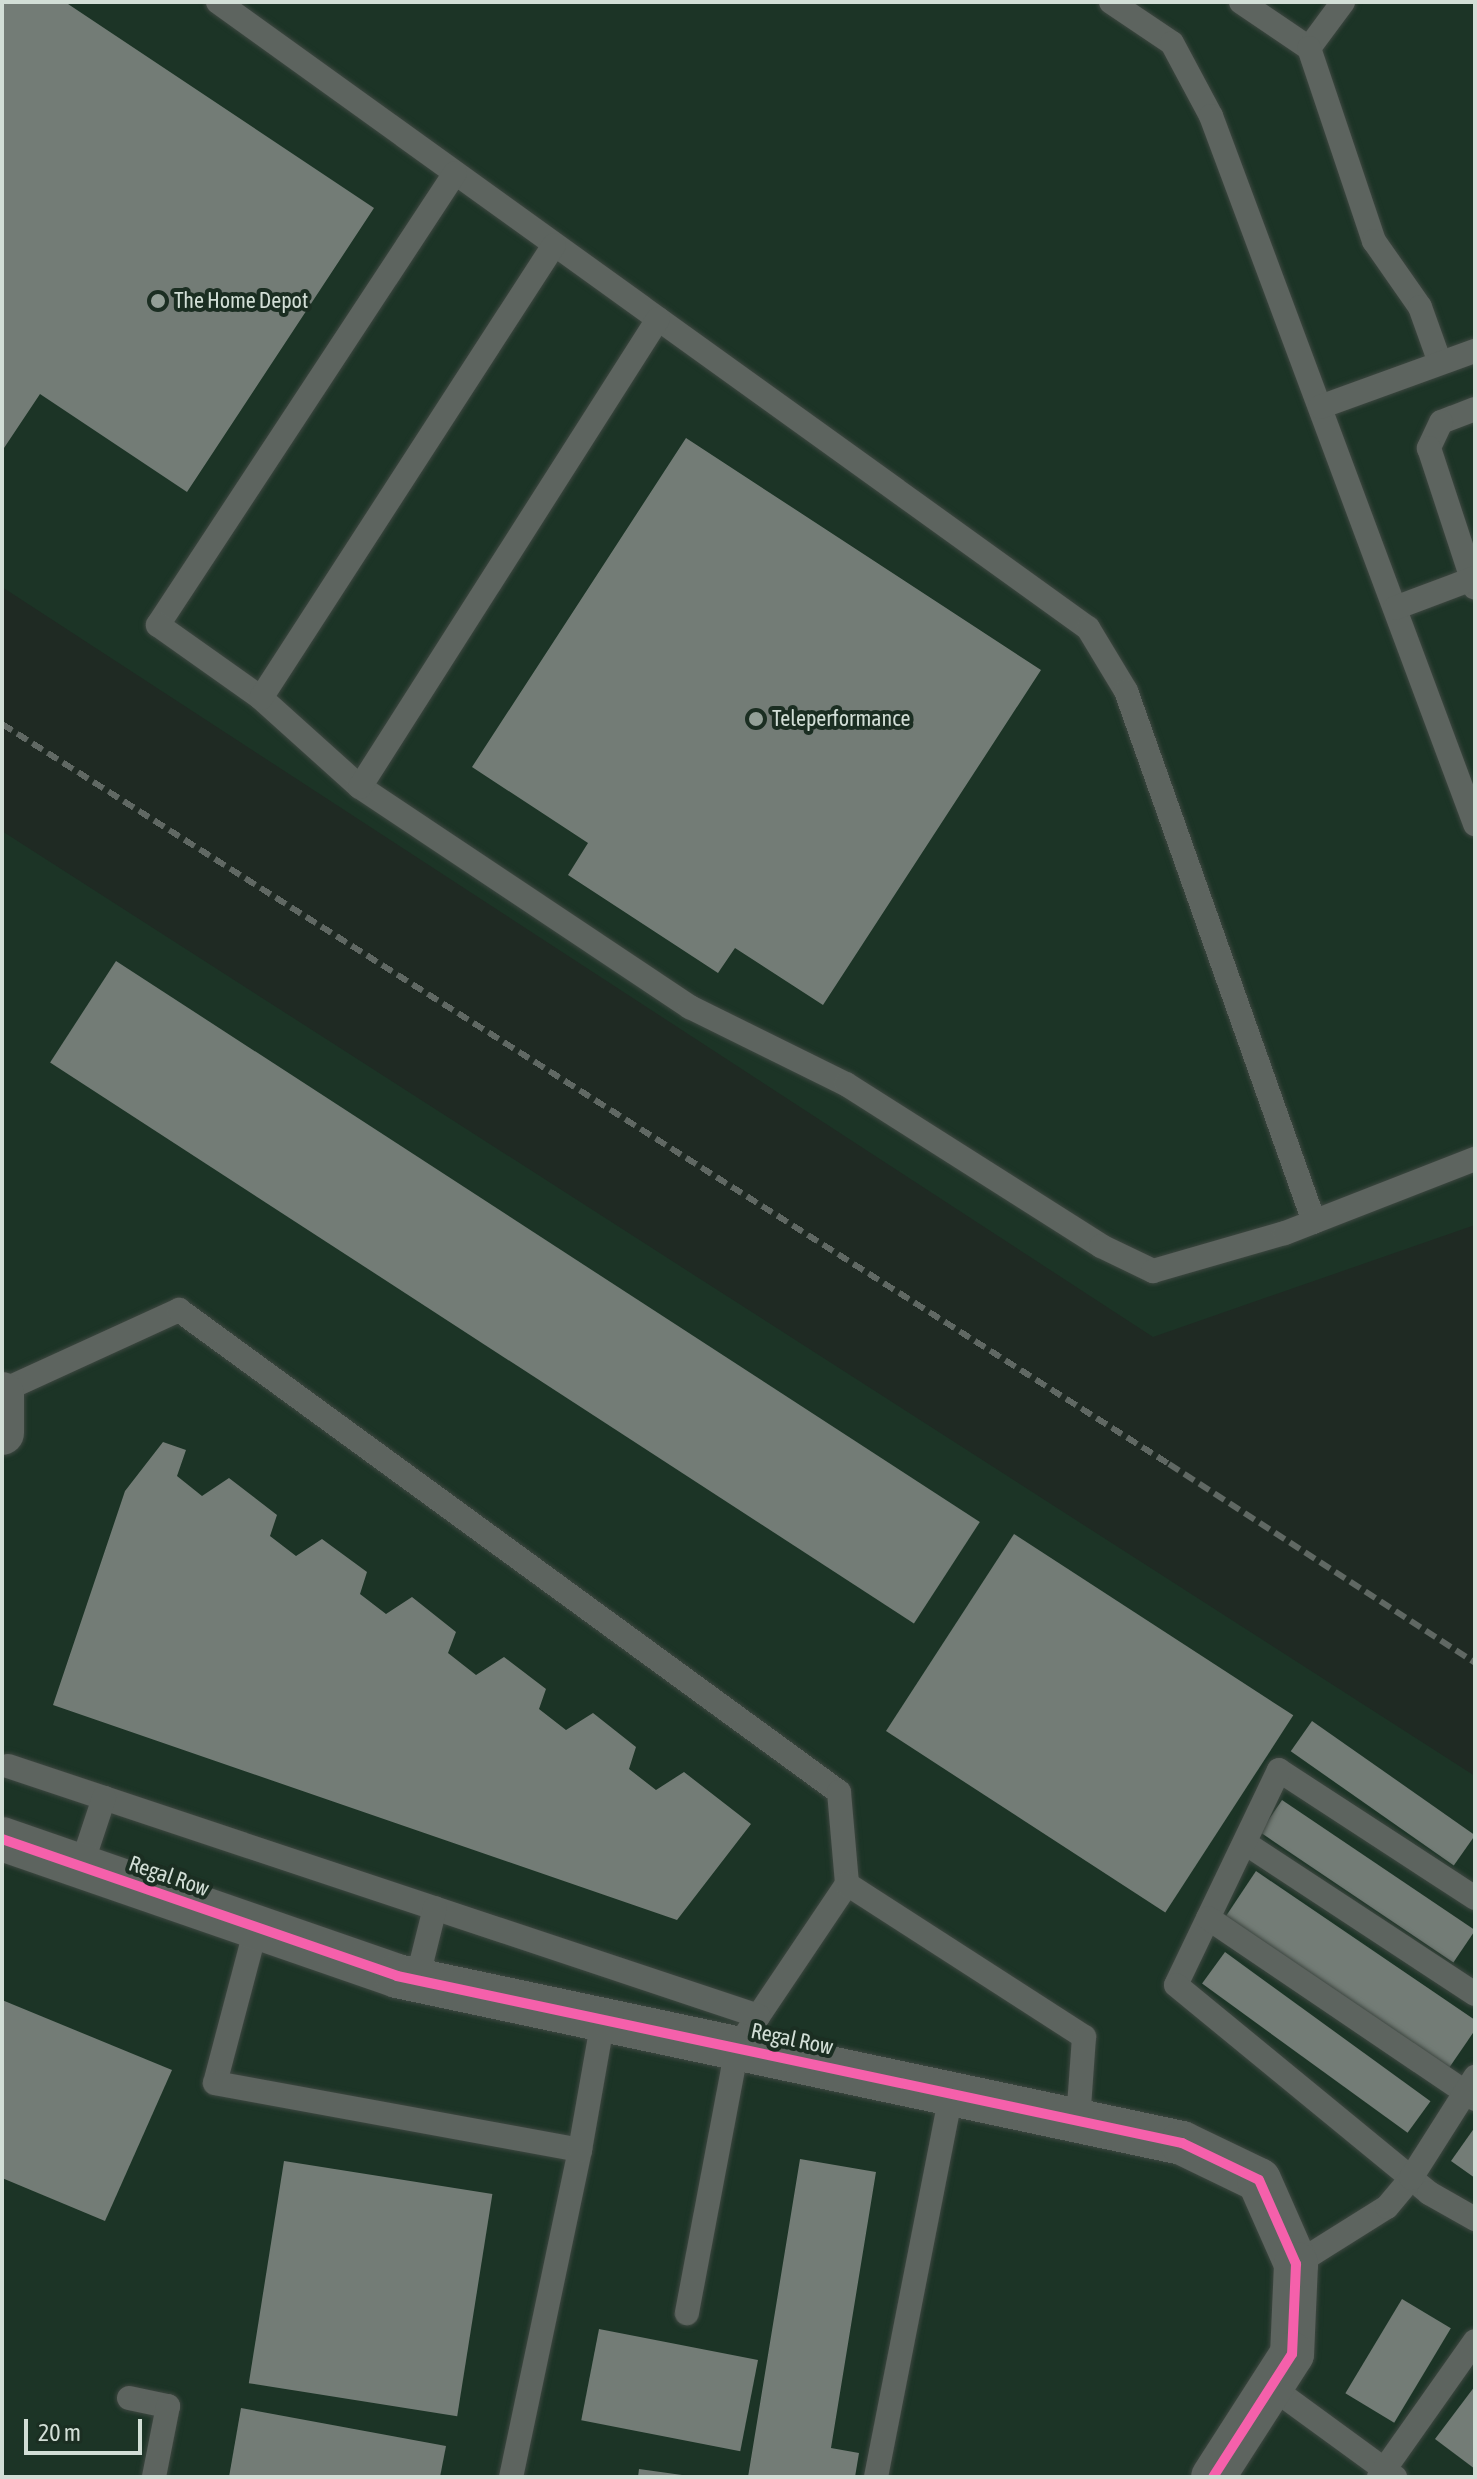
<!DOCTYPE html>
<style>
body{margin:0}
#map{position:relative;width:1477px;height:2479px;overflow:hidden;background:#1f2a23;font-family:"Asap Condensed",sans-serif}
div>[style]{position:absolute}
.built>*{inset:0;background:#1c3426}
.building>*{inset:0;background:#737c76;transform-origin:0 0}
.roads{filter:drop-shadow(0 0 2px #3e4741) drop-shadow(0 0 2px #3e4741)}
.service>*{height:24px;margin:-12px;padding:0 12px;transform-origin:12px;border-radius:12px;background:#5d645f}
.minor>*{height:44px;margin:-22px;padding:0 22px;transform-origin:22px;border-radius:22px;background:#5d645f}
.rail>*{height:6px;margin-top:-3px;transform-origin:0;background:repeating-linear-gradient(90deg,#606863 0 12px,transparent 0 18px)}
.cycleway>*{height:10px;margin:-5px;padding:0 5px;transform-origin:5px;border-radius:5px;background:#f560ab}
.dots>*{width:22px;height:22px;translate:-50% -50%;box-sizing:border-box;border:4px solid #1b2e22;border-radius:50%}
span{translate:-50% -50%;white-space:nowrap;text-align:center;line-height:1.15;-webkit-text-stroke:8px #1b2e22;paint-order:stroke}
.poi-label{font-size:22px;color:#d2ded6}
.left{translate:0 -50%;text-align:left}
.street-label{font-size:22px;color:#d2ded6}
.frame{position:absolute;inset:0;border:4px solid #d2ded6;pointer-events:none}
.scale{position:absolute;left:24px;top:2419px;width:118px;height:36px;box-sizing:border-box;border:4px solid #d2ded6;border-top:0;padding-left:10px;font-size:24px;line-height:28px;white-space:nowrap;color:#d2ded6;-webkit-text-stroke:6px #1b2e22;paint-order:stroke}
</style>
<div id="map">
<div class="built">
<div style="clip-path:polygon(2px 2px,1475px 2px,1475px 1225px,1153px 1337px,2px 587px)"></div>
<div style="clip-path:polygon(2px 831px,1475px 1776px,1475px 2477px,2px 2477px)"></div>
</div>
<div class="building">
<div style="clip-path:polygon(2px 2px,65px 2px,374px 208px,187px 492px,40px 394px,2px 451px)"></div>
<div style="clip-path:polygon(686px 438px,1041px 670px,823px 1005px,735px 948px,718px 973px,568px 875px,588px 843px,472px 767px)"></div>
<div style="left:116px;top:961px;width:1030px;height:121px;rotate:33deg"></div>
<div style="clip-path:polygon(163px 1442px,186px 1450px,177px 1476px,202px 1496px,229px 1478px,277px 1515px,270px 1536px,296px 1556px,322px 1539px,367px 1572px,360px 1594px,386px 1614px,412px 1597px,456px 1632px,448px 1653px,476px 1675px,504px 1657px,546px 1689px,539px 1709px,566px 1730px,593px 1713px,636px 1747px,629px 1769px,656px 1790px,684px 1772px,751px 1824px,677px 1920px,53px 1705px,125px 1491px)"></div>
<div style="left:1014px;top:1534px;width:333px;height:235px;rotate:33deg"></div>
<div style="left:1312px;top:1721px;width:199px;height:37px;rotate:35deg"></div>
<div style="left:1282px;top:1800px;width:233px;height:39px;rotate:34deg"></div>
<div style="clip-path:polygon(1256px 1871px,1475px 2020px,1475px 2030px,1449px 2068px,1226px 1916px)"></div>
<div style="left:1225px;top:1952px;width:254px;height:39px;rotate:36deg"></div>
<div style="clip-path:polygon(2px 2000px,172px 2070px,105px 2221px,2px 2178px)"></div>
<div style="clip-path:polygon(1475px 2127px,1475px 2178px,1451px 2161px)"></div>
<div style="clip-path:polygon(800px 2159px,876px 2172px,831px 2448px,859px 2453px,855px 2477px,748px 2477px)"></div>
<div style="left:284px;top:2161px;width:211px;height:225px;rotate:9deg"></div>
<div style="left:1402px;top:2299px;width:57px;height:110px;rotate:31deg"></div>
<div style="left:599px;top:2329px;width:162px;height:93px;rotate:11deg"></div>
<div style="clip-path:polygon(1475px 2386px,1475px 2469px,1435px 2439px)"></div>
<div style="clip-path:polygon(241px 2408px,446px 2446px,440px 2477px,229px 2477px)"></div>
<div style="clip-path:polygon(639px 2469px,682px 2475px,682px 2477px,638px 2477px)"></div>
</div>
<div class="roads">
<div class="service">
<div style="left:218px;top:2px;width:1072px;rotate:35.74deg"></div>
<div style="left:1088px;top:628px;width:74px;rotate:58.9deg"></div>
<div style="left:1126px;top:691px;width:563px;rotate:70.5deg"></div>
<div style="left:1111px;top:2px;width:73px;rotate:33.9deg"></div>
<div style="left:1172px;top:43px;width:83px;rotate:61.9deg"></div>
<div style="left:1211px;top:116px;width:756px;rotate:69.55deg"></div>
<div style="left:1241px;top:2px;width:82px;rotate:34.1deg"></div>
<div style="left:1343px;top:2px;width:57px;rotate:126.5deg"></div>
<div style="left:1309px;top:48px;width:204px;rotate:71.4deg"></div>
<div style="left:1374px;top:241px;width:80px;rotate:55.1deg"></div>
<div style="left:1420px;top:307px;width:59px;rotate:70.3deg"></div>
<div style="left:455px;top:173px;width:541px;rotate:123.31deg"></div>
<div style="left:158px;top:625px;width:126px;rotate:35.3deg"></div>
<div style="left:261px;top:698px;width:133px;rotate:42deg"></div>
<div style="left:360px;top:787px;width:397px;rotate:33.7deg"></div>
<div style="left:690px;top:1007px;width:174px;rotate:26.3deg"></div>
<div style="left:846px;top:1084px;width:302px;rotate:32.4deg"></div>
<div style="left:1101px;top:1246px;width:58px;rotate:25.7deg"></div>
<div style="left:1153px;top:1271px;width:137px;rotate:-16.1deg"></div>
<div style="left:1285px;top:1233px;width:204px;rotate:-21.3deg"></div>
<div style="left:1320px;top:407px;width:165px;rotate:-19.9deg"></div>
<div style="left:1475px;top:409px;width:36px;rotate:159deg"></div>
<div style="left:1441px;top:422px;width:29px;rotate:115deg"></div>
<div style="left:1429px;top:448px;width:147px;rotate:71.8deg"></div>
<div style="left:1395px;top:608px;width:85px;rotate:-20.6deg"></div>
<div style="left:261px;top:698px;width:539px;rotate:-57.11deg"></div>
<div style="left:360px;top:787px;width:555px;rotate:-57.51deg"></div>
<div style="left:2px;top:1391px;width:195px;rotate:-24.6deg"></div>
<div style="left:179px;top:1310px;width:817px;rotate:36.14deg"></div>
<div style="left:839px;top:1792px;width:92px;rotate:85deg"></div>
<div style="left:847px;top:1884px;width:197px;rotate:123.9deg"></div>
<div style="left:737px;top:2048px;width:270px;rotate:100.7deg"></div>
<div style="left:8px;top:1766px;width:791px;rotate:18.43deg"></div>
<div style="left:1245px;top:1843px;width:275px;rotate:33.3deg"></div>
<div style="left:81px;top:1867px;width:73px;rotate:-71.6deg"></div>
<div style="left:847px;top:1884px;width:282px;rotate:32.8deg"></div>
<div style="left:1084px;top:2037px;width:84px;rotate:94.1deg"></div>
<div style="left:1475px;top:1898px;width:234px;rotate:-146.9deg"></div>
<div style="left:1279px;top:1770px;width:238px;rotate:115.6deg"></div>
<div style="left:1176px;top:1985px;width:328px;rotate:39.4deg"></div>
<div style="left:1429px;top:2193px;width:53px;rotate:29.5deg"></div>
<div style="left:1208px;top:1918px;width:323px;rotate:34.1deg"></div>
<div style="left:256px;top:1928px;width:160px;rotate:104.8deg"></div>
<div style="left:215px;top:2083px;width:371px;rotate:10.4deg"></div>
<div style="left:580px;top:2150px;width:334px;rotate:101.9deg"></div>
<div style="left:417px;top:1980px;width:74px;rotate:-76deg"></div>
<div style="left:580px;top:2150px;width:132px;rotate:-80deg"></div>
<div style="left:1296px;top:2264px;width:107px;rotate:-32.1deg"></div>
<div style="left:1387px;top:2207px;width:38px;rotate:-50deg"></div>
<div style="left:1411px;top:2178px;width:120px;rotate:-57.6deg"></div>
<div style="left:1270px;top:2386px;width:155px;rotate:36.1deg"></div>
<div style="left:129px;top:2398px;width:40px;rotate:12deg"></div>
<div style="left:168px;top:2406px;width:72px;rotate:101.2deg"></div>
<div style="left:876px;top:2477px;width:391px;rotate:-78.9deg"></div>
<div style="left:1379px;top:2477px;width:166px;rotate:-54.8deg"></div>
</div>
<div class="minor">
<div style="left:2px;top:1394px;width:39px;rotate:90deg"></div>
<div style="left:2px;top:1839px;width:418px;rotate:19.1deg"></div>
<div style="left:397px;top:1976px;width:803px;rotate:12.01deg"></div>
<div style="left:1182px;top:2143px;width:85px;rotate:25.7deg"></div>
<div style="left:1259px;top:2180px;width:92px;rotate:66.2deg"></div>
<div style="left:1296px;top:2264px;width:90px;rotate:92.5deg"></div>
<div style="left:1292px;top:2354px;width:146px;rotate:122.7deg"></div>
</div>
</div>
<div class="rail">
<div style="left:2px;top:724px;width:1382px;rotate:32.38deg"></div>
<div style="left:1169px;top:1464px;width:365px;rotate:33deg"></div>
</div>
<div class="cycleway">
<div style="left:2px;top:1839px;width:418px;rotate:19.1deg"></div>
<div style="left:397px;top:1976px;width:803px;rotate:12.01deg"></div>
<div style="left:1182px;top:2143px;width:85px;rotate:25.7deg"></div>
<div style="left:1259px;top:2180px;width:92px;rotate:66.2deg"></div>
<div style="left:1296px;top:2264px;width:90px;rotate:92.5deg"></div>
<div style="left:1292px;top:2354px;width:146px;rotate:122.7deg"></div>
</div>
<div class="dots">
<div style="left:158px;top:301px;background:#939f97"></div>
<div style="left:756px;top:719px;background:#939f97"></div>
</div>
<div class="poi-label">
<span class="left" style="left:174px;top:301px">The Home Depot</span>
<span class="left" style="left:772px;top:719px">Teleperformance</span>
</div>
<div class="street-label">
<span style="left:169px;top:1876px;rotate:19deg">Regal Row</span>
<span style="left:792px;top:2039px;rotate:12deg">Regal Row</span>
</div>
<div class="frame"></div>
<div class="scale">20 m</div>
</div>
